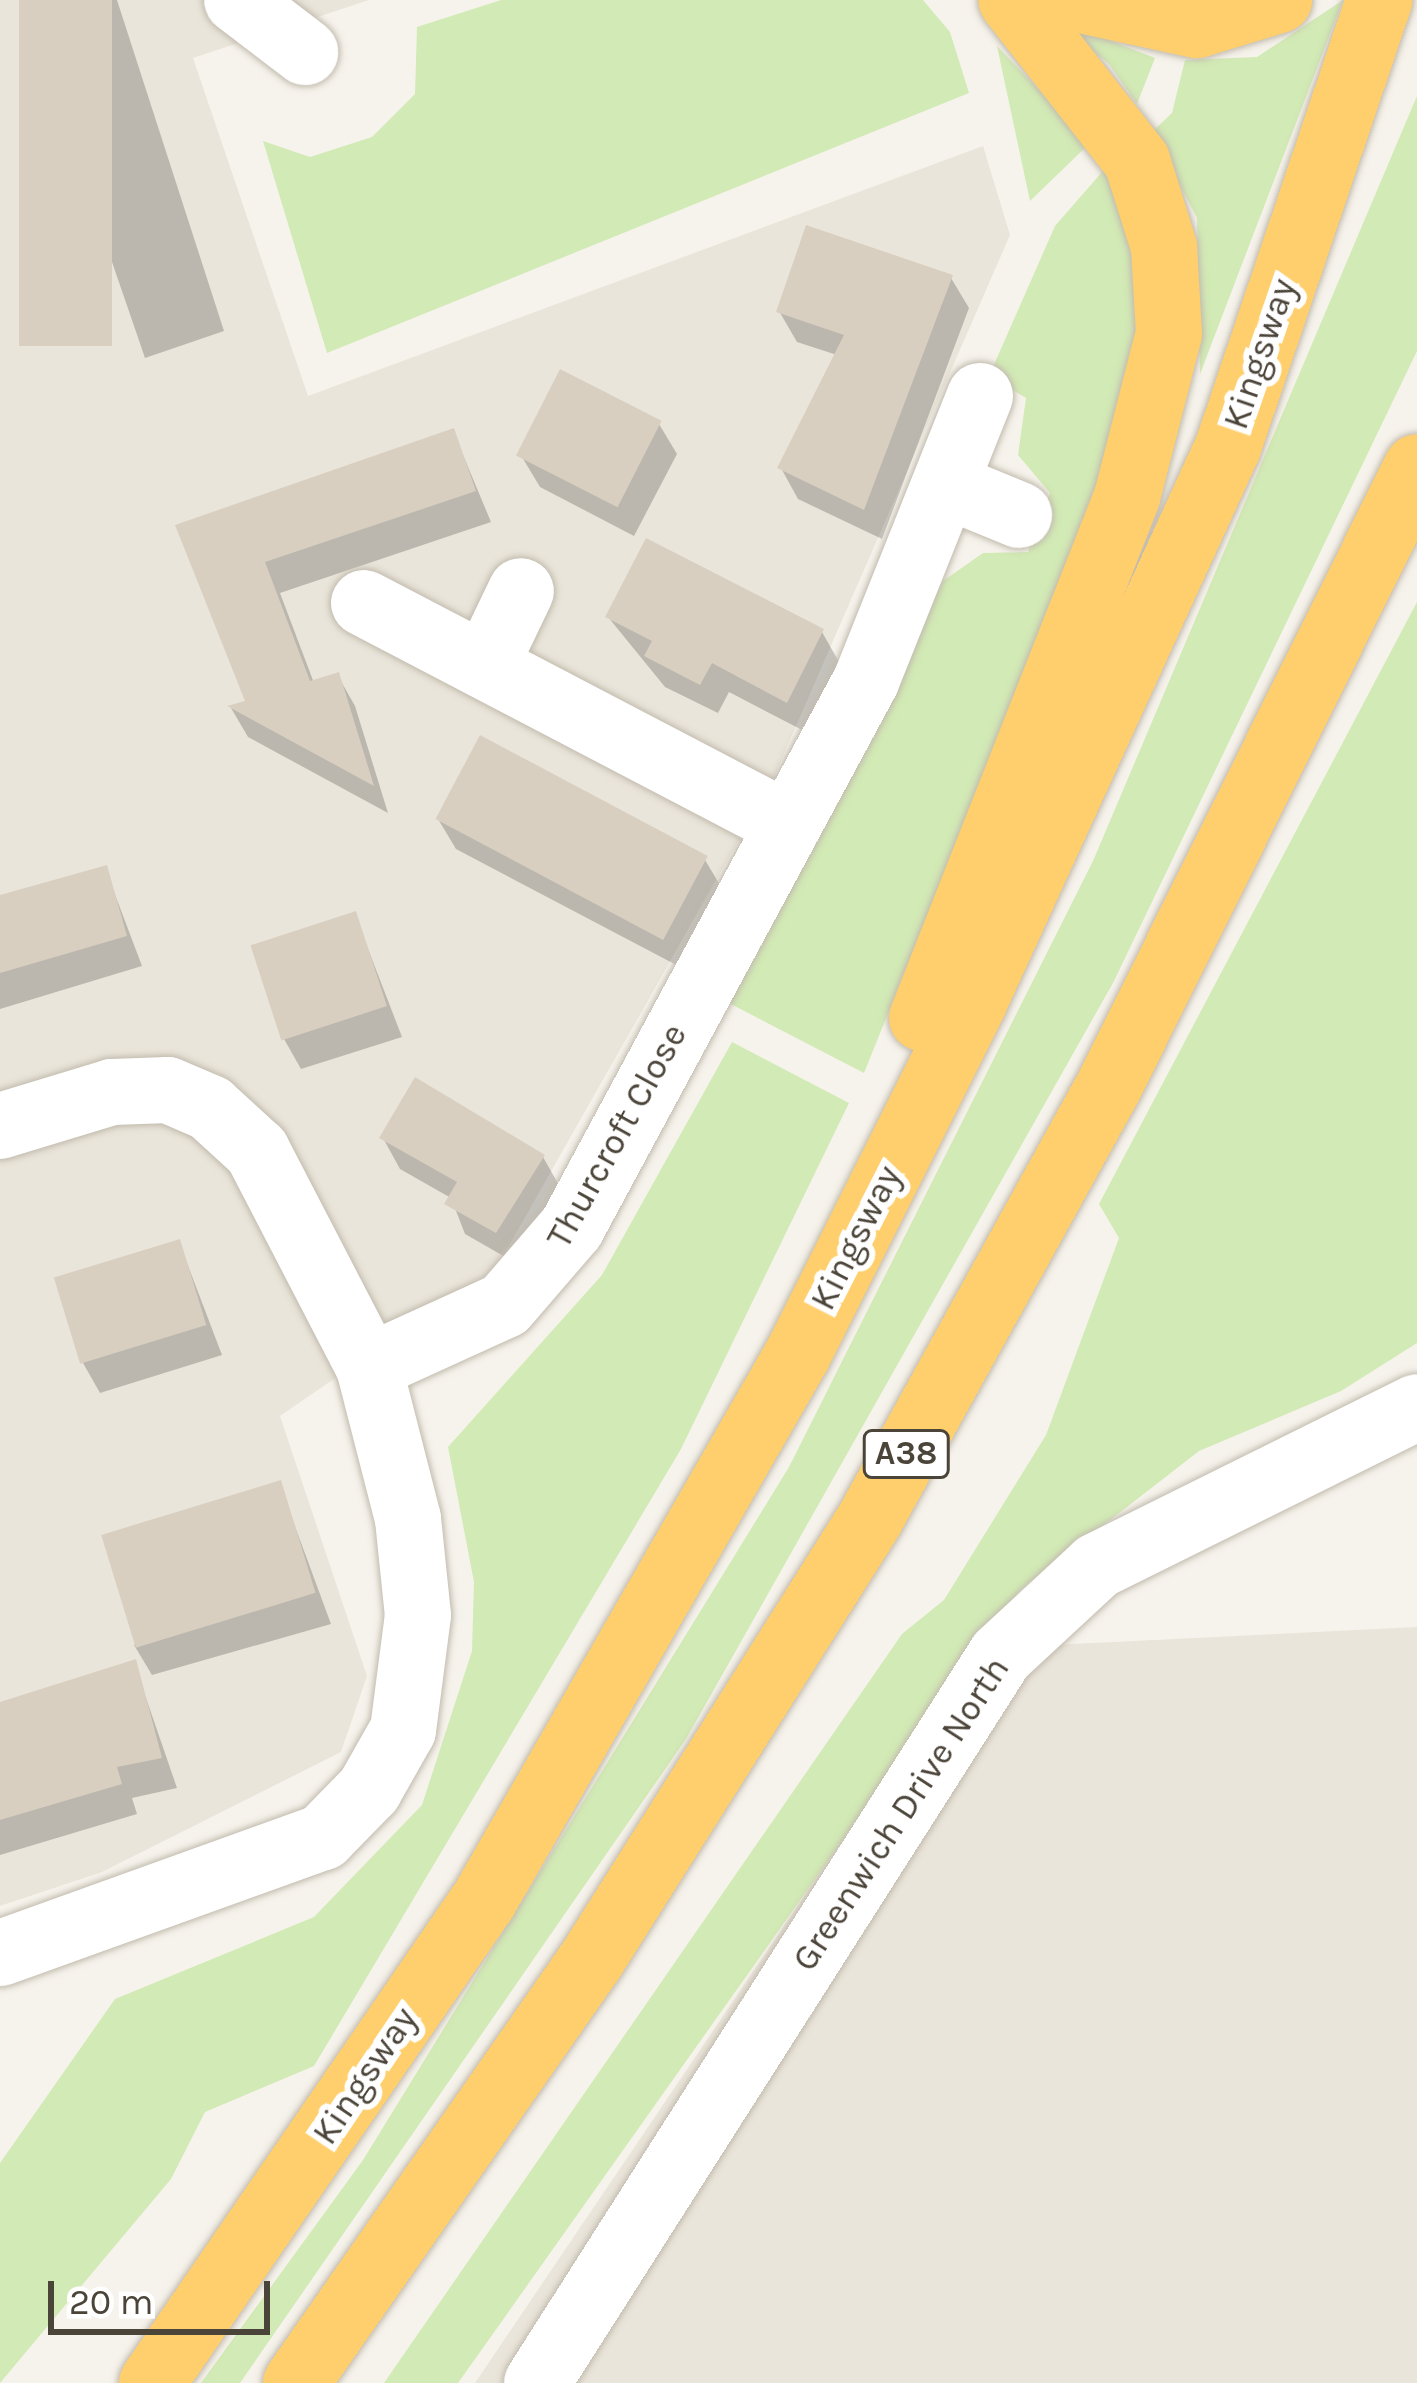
<!DOCTYPE html>
<style>
body{margin:0}
#map{position:relative;width:1417px;height:2383px;overflow:hidden;background:#f6f3ec;font-family:Karla,sans-serif}
div>[style]{position:absolute}
.residential>*{inset:0;background:#eae5da}
.green>*{inset:0;background:#d2eab5}
.shadow>*{inset:0;background:#0003}
.building>*{inset:0;background:#d8cfc1;transform-origin:0 0}
.roads{filter:drop-shadow(0 0 3px #c2bbae) drop-shadow(0 0 3px #c2bbae)}
.minor>*{height:66px;margin:-33px;padding:0 33px;transform-origin:33px;border-radius:33px;background:#fff}
.highway>*{height:66px;margin:-33px;padding:0 33px;transform-origin:33px;border-radius:33px;background:#ffcf6e}
span{translate:-50% -50%;white-space:nowrap;text-align:center;line-height:1.15;-webkit-text-stroke:12px #fff;paint-order:stroke}
.shield-label span{padding:3px 9px;background:#fff;border:3px solid;border-radius:9px;-webkit-text-stroke-width:0}
.shield-label{font-size:33px;color:#4b4439;font-weight:700}
.street-label{font-size:36px;color:#4b4439}
.scale{position:absolute;left:48px;top:2281px;width:222px;height:54px;box-sizing:border-box;border:6px solid #4b4439;border-top:0;padding-left:15px;font-size:36px;line-height:42px;white-space:nowrap;color:#4b4439;-webkit-text-stroke:9px #fff;paint-order:stroke}
</style>
<div id="map">
<div class="residential">
<div style="clip-path:polygon(0 0,369px 0,193px 58px,308px 396px,983px 146px,1010px 235px,772px 781px,497px 1267px,280px 1416px,367px 1676px,341px 1752px,102px 1872px,0 1906px)"></div>
<div style="clip-path:polygon(1417px 1627px,1417px 2383px,475px 2383px,971px 1649px)"></div>
</div>
<div class="green">
<div style="clip-path:polygon(501px 0,923px 0,950px 32px,969px 93px,327px 353px,263px 141px,310px 157px,372px 137px,415px 94px,417px 27px)"></div>
<div style="clip-path:polygon(1343px 0,1200px 374px,1197px 218px,1152px 132px,1172px 113px,1185px 60px,1257px 57px)"></div>
<div style="clip-path:polygon(1052px 18px,1155px 58px,1137px 104px,1109px 64px)"></div>
<div style="clip-path:polygon(997px 46px,1090px 143px,1030px 201px)"></div>
<div style="clip-path:polygon(1417px 96px,1417px 351px,1113px 983px,686px 1739px,240px 2383px,201px 2383px,363px 2160px,789px 1467px,1093px 861px)"></div>
<div style="clip-path:polygon(1109px 164px,1146px 293px,1105px 474px,864px 1073px,727px 1002px,943px 581px,983px 553px,1028px 552px,1050px 493px,1018px 455px,1026px 398px,989px 376px,1055px 226px)"></div>
<div style="clip-path:polygon(1417px 602px,1417px 1343px,1341px 1391px,1199px 1451px,1020px 1590px,458px 2383px,384px 2383px,902px 1634px,944px 1600px,1046px 1435px,1119px 1238px,1099px 1204px)"></div>
<div style="clip-path:polygon(732px 1042px,849px 1103px,681px 1449px,314px 2066px,205px 2112px,171px 2179px,0 2383px,0 2163px,115px 1999px,314px 1917px,422px 1805px,472px 1651px,474px 1582px,448px 1447px,602px 1275px)"></div>
</div>
<div class="shadow">
<div style="clip-path:polygon(22px 0,117px 0,224px 331px,145px 358px)"></div>
<div style="clip-path:polygon(951px 278px,969px 308px,882px 539px,798px 499px,781px 468px,837px 355px,797px 342px,779px 311px)"></div>
<div style="clip-path:polygon(659px 424px,677px 454px,634px 536px,540px 487px,522px 457px)"></div>
<div style="clip-path:polygon(453px 431px,491px 522px,280px 593px,314px 683px,338px 676px,355px 706px,388px 813px,248px 737px,231px 708px,249px 703px,179px 527px)"></div>
<div style="clip-path:polygon(608px 617px,822px 632px,839px 662px,804px 731px,729px 692px,718px 713px,665px 687px)"></div>
<div style="clip-path:polygon(438px 819px,705px 860px,723px 890px,682px 968px,456px 849px)"></div>
<div style="clip-path:polygon(105px 868px,142px 966px,0 1009px,0 898px)"></div>
<div style="clip-path:polygon(355px 915px,402px 1037px,301px 1069px,284px 1039px)"></div>
<div style="clip-path:polygon(383px 1138px,543px 1157px,560px 1187px,514px 1262px,465px 1234px,451px 1198px,400px 1169px)"></div>
<div style="clip-path:polygon(179px 1242px,222px 1355px,100px 1393px,83px 1363px)"></div>
<div style="clip-path:polygon(279px 1483px,331px 1624px,152px 1675px,134px 1645px)"></div>
<div style="clip-path:polygon(134px 1663px,177px 1788px,132px 1798px,137px 1814px,0 1855px,0 1705px)"></div>
</div>
<div class="building">
<div style="left:19px;top:0;width:93px;height:346px"></div>
<div style="clip-path:polygon(806px 225px,953px 275px,864px 510px,777px 468px,844px 335px,776px 312px)"></div>
<div style="left:560px;top:369px;width:114px;height:97px;rotate:27deg"></div>
<div style="clip-path:polygon(454px 428px,476px 491px,265px 562px,310px 681px,339px 672px,374px 786px,227px 706px,245px 701px,175px 525px)"></div>
<div style="clip-path:polygon(646px 538px,824px 629px,787px 703px,712px 663px,700px 685px,644px 656px,652px 641px,605px 617px)"></div>
<div style="left:480px;top:735px;width:258px;height:95px;rotate:28deg"></div>
<div style="clip-path:polygon(107px 865px,127px 936px,0 973px,0 895px)"></div>
<div style="left:356px;top:911px;width:100px;height:111px;rotate:72deg"></div>
<div style="clip-path:polygon(415px 1077px,545px 1155px,496px 1233px,444px 1204px,457px 1182px,379px 1138px)"></div>
<div style="left:180px;top:1239px;width:90px;height:132px;rotate:73deg"></div>
<div style="left:281px;top:1480px;width:118px;height:188px;rotate:73deg"></div>
<div style="clip-path:polygon(136px 1659px,162px 1758px,117px 1767px,122px 1784px,0 1820px,0 1702px)"></div>
</div>
<div class="roads">
<div class="minor">
<div style="left:237px;top:0;width:86px;rotate:37.4deg"></div>
<div style="left:946px;top:485px;width:79px;rotate:22.3deg"></div>
<div style="left:364px;top:603px;width:477px;rotate:27.6deg"></div>
<div style="left:485px;top:666px;width:83px;rotate:-64.4deg"></div>
<div style="left:0;top:1126px;width:117px;rotate:-16.9deg"></div>
<div style="left:112px;top:1092px;width:56px;rotate:-2deg"></div>
<div style="left:168px;top:1090px;width:46px;rotate:23.2deg"></div>
<div style="left:210px;top:1108px;width:64px;rotate:42.5deg"></div>
<div style="left:257px;top:1151px;width:243px;rotate:62.6deg"></div>
<div style="left:369px;top:1367px;width:157px;rotate:75.6deg"></div>
<div style="left:408px;top:1519px;width:97px;rotate:84.1deg"></div>
<div style="left:418px;top:1615px;width:116px;rotate:97.4deg"></div>
<div style="left:403px;top:1730px;width:69px;rotate:119.5deg"></div>
<div style="left:369px;top:1790px;width:66px;rotate:134.4deg"></div>
<div style="left:323px;top:1837px;width:343px;rotate:160.2deg"></div>
<div style="left:369px;top:1367px;width:149px;rotate:-24.5deg"></div>
<div style="left:505px;top:1305px;width:103px;rotate:-49.3deg"></div>
<div style="left:572px;top:1227px;width:620px;rotate:-61.7deg"></div>
<div style="left:866px;top:681px;width:307px;rotate:-68.2deg"></div>
<div style="left:537px;top:2383px;width:863px;rotate:-57.49deg"></div>
<div style="left:1001px;top:1655px;width:131px;rotate:-42.8deg"></div>
<div style="left:1097px;top:1566px;width:357px;rotate:-26.4deg"></div>
</div>
<div class="highway">
<div style="left:1081px;top:0;width:119px;rotate:12.2deg"></div>
<div style="left:1197px;top:25px;width:86px;rotate:-17deg"></div>
<div style="left:922px;top:1018px;width:560px;rotate:-68.52deg"></div>
<div style="left:1127px;top:497px;width:168px;rotate:-75.6deg"></div>
<div style="left:1169px;top:334px;width:87px;rotate:-93.3deg"></div>
<div style="left:1164px;top:247px;width:90px;rotate:-107.4deg"></div>
<div style="left:1137px;top:161px;width:204px;rotate:-128deg"></div>
<div style="left:152px;top:2383px;width:586px;rotate:-55.5deg"></div>
<div style="left:484px;top:1900px;width:630px;rotate:-60.1deg"></div>
<div style="left:798px;top:1354px;width:394px;rotate:-63.4deg"></div>
<div style="left:974px;top:1002px;width:610px;rotate:-65.41deg"></div>
<div style="left:1228px;top:447px;width:472px;rotate:-71.3deg"></div>
<div style="left:296px;top:2383px;width:517px;rotate:-55.08deg"></div>
<div style="left:592px;top:1959px;width:520px;rotate:-57.71deg"></div>
<div style="left:870px;top:1519px;width:495px;rotate:-61.1deg"></div>
<div style="left:1109px;top:1086px;width:691px;rotate:-63.55deg"></div>
</div>
</div>
<div class="shield-label">
<span style="left:906px;top:1454px">A38</span>
</div>
<div class="street-label">
<span style="left:1260px;top:354px;rotate:-71deg">Kingsway</span>
<span style="left:617px;top:1136px;rotate:-61deg">Thurcroft Close</span>
<span style="left:856px;top:1238px;rotate:-63deg">Kingsway</span>
<span style="left:901px;top:1814px;rotate:-57deg">Greenwich Drive North</span>
<span style="left:365px;top:2076px;rotate:-56deg">Kingsway</span>
</div>
<div class="scale">20 m</div>
</div>
